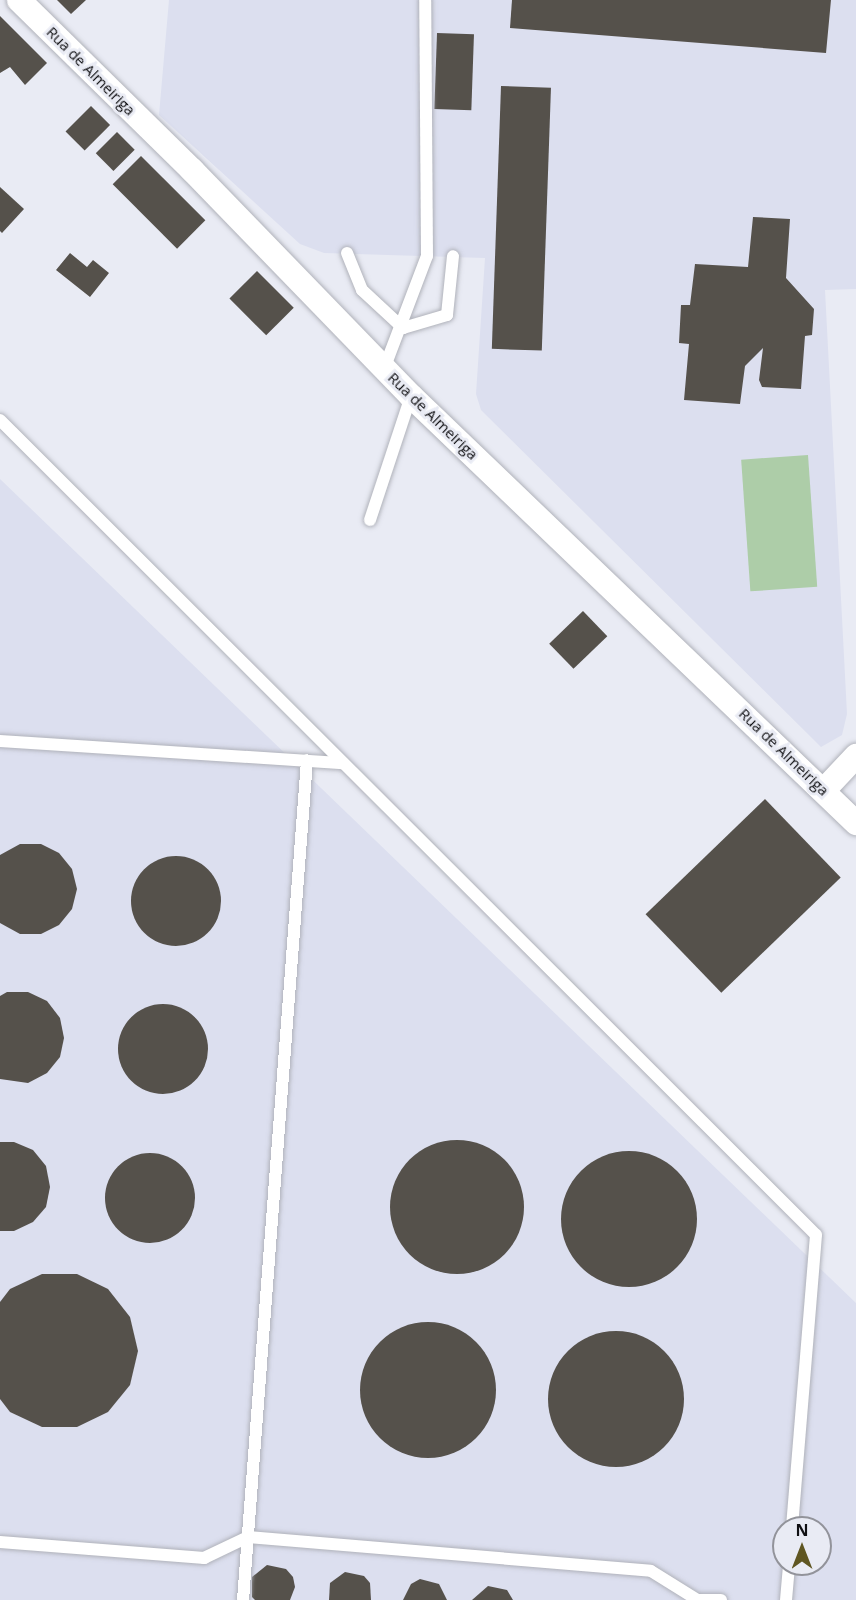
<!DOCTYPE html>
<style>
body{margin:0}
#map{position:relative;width:856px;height:1600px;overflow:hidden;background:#e9ebf4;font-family:"Open Sans",sans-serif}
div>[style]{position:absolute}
.built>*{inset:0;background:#dcdfef}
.green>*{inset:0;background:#adcda8;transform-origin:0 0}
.building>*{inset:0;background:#55514b;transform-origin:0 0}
.round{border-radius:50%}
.roads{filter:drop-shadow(0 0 2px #b0b2ba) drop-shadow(0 0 2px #b0b2ba)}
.lane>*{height:12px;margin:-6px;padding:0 6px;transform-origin:6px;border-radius:6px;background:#fff}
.street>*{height:24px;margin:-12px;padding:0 12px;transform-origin:12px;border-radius:12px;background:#fff}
span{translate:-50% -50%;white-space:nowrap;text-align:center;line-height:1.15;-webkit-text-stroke:6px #e9ebf4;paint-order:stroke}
.street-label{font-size:15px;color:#101013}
.north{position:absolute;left:772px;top:1516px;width:60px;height:60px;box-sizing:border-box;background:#e9ebf4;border:2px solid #92939a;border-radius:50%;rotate:0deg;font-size:16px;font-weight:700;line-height:24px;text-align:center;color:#101013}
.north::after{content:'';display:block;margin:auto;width:21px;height:27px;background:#5f5622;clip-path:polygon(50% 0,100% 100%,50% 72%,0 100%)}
</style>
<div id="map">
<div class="built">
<div style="clip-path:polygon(169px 0,856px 0,856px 289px,825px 290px,847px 714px,842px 735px,821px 747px,481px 410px,476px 394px,485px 258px,324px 253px,300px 244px,159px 115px)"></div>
<div style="clip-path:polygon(evenodd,0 479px,856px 1303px,856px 1600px,0 1600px,0 479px,784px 1528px,820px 1528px,820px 1564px,784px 1564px,784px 1528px)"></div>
</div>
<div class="green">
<div style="left:808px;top:455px;width:132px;height:67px;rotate:86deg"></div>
</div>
<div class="building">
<div style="clip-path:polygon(57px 0,86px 0,71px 14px)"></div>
<div style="clip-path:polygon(512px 0,831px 0,826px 53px,510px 28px)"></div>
<div style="clip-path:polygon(0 16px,47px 63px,25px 85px,10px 67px,0 73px)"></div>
<div style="left:437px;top:33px;width:37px;height:76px;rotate:2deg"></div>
<div style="left:501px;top:86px;width:50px;height:263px;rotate:2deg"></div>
<div style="left:91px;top:106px;width:27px;height:36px;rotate:45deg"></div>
<div style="left:117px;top:132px;width:25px;height:30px;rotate:45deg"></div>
<div style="left:141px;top:156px;width:91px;height:40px;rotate:45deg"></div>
<div style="clip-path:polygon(0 187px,24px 209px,2px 233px,0 231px)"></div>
<div style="clip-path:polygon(753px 217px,790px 219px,786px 278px,814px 309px,812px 335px,805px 336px,801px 389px,762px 387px,759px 380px,763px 348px,745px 366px,740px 404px,684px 400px,689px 344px,679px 343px,681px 305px,690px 305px,695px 264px,748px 267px)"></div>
<div style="clip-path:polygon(70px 253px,87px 267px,93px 260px,109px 273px,90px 297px,56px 270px)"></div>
<div style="left:257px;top:271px;width:52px;height:39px;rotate:45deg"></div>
<div style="left:583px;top:611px;width:35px;height:47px;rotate:46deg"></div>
<div style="left:765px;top:799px;width:109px;height:166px;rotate:46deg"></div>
<div style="clip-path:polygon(20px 844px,41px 844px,59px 853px,72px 869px,77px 889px,72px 909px,59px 925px,41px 934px,20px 934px,0 923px,0 855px)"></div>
<div class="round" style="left:131px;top:856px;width:90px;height:90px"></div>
<div style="clip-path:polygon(7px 992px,28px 992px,47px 1001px,60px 1018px,64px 1038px,60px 1057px,47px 1073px,28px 1083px,0 1079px,0 996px)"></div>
<div class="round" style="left:118px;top:1004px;width:90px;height:90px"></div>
<div class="round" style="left:390px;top:1140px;width:134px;height:134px"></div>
<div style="clip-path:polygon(0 1142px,14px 1142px,33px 1150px,46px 1166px,50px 1187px,46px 1207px,33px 1222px,14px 1231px,0 1231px)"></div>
<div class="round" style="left:561px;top:1151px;width:136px;height:136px"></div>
<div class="round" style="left:105px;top:1153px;width:90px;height:90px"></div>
<div style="clip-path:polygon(42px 1274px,77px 1274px,108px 1289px,130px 1317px,138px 1351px,130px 1385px,108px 1412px,77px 1427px,42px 1427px,10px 1412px,0 1399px,0 1302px,10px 1289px)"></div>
<div class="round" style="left:360px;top:1322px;width:136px;height:136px"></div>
<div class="round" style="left:548px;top:1331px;width:136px;height:136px"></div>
<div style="clip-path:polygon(267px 1565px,286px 1569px,293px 1577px,295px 1587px,290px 1600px,255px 1600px,252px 1597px,252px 1577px)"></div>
<div style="clip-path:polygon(345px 1572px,364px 1576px,370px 1583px,371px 1600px,329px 1600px,330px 1583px)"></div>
<div style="clip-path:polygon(420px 1579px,439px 1584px,447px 1600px,403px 1600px,411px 1584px)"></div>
<div style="clip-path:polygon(488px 1586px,507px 1590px,513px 1600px,472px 1600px)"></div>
</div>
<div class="roads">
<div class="lane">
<div style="left:347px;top:253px;width:40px;rotate:68deg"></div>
<div style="left:362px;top:290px;width:56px;rotate:42.8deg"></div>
<div style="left:403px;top:328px;width:46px;rotate:-16.5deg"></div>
<div style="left:447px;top:315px;width:59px;rotate:-84.2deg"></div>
<div style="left:384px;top:369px;width:121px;rotate:-69.2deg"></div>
<div style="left:427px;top:256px;width:256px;rotate:-90.4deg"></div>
<div style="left:0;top:420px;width:1153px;rotate:44.96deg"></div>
<div style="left:816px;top:1235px;width:294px;rotate:94.7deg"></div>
<div style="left:370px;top:520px;width:131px;rotate:-71.7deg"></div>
<div style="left:0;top:741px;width:344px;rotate:3.7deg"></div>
<div style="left:0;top:1542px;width:205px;rotate:4.5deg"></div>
<div style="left:204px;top:1558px;width:49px;rotate:-25.5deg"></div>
<div style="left:248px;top:1537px;width:404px;rotate:4.8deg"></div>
<div style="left:651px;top:1571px;width:53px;rotate:31.9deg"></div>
<div style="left:243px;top:1600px;width:842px;rotate:-85.64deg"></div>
<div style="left:695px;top:1600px;width:26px"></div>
<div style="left:786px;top:1600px;width:36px;rotate:-85deg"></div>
</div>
<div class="street">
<div style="left:19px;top:0;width:243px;rotate:44.5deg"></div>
<div style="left:192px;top:170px;width:315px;rotate:45.9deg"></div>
<div style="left:411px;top:396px;width:617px;rotate:43.82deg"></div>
<div style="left:824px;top:790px;width:47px;rotate:-46.7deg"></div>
</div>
</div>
<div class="street-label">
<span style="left:91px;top:71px;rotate:45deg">Rua de Almeiriga</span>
<span style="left:433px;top:416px;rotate:44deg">Rua de Almeiriga</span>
<span style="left:784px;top:752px;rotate:44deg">Rua de Almeiriga</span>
</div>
<div class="north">N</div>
</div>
